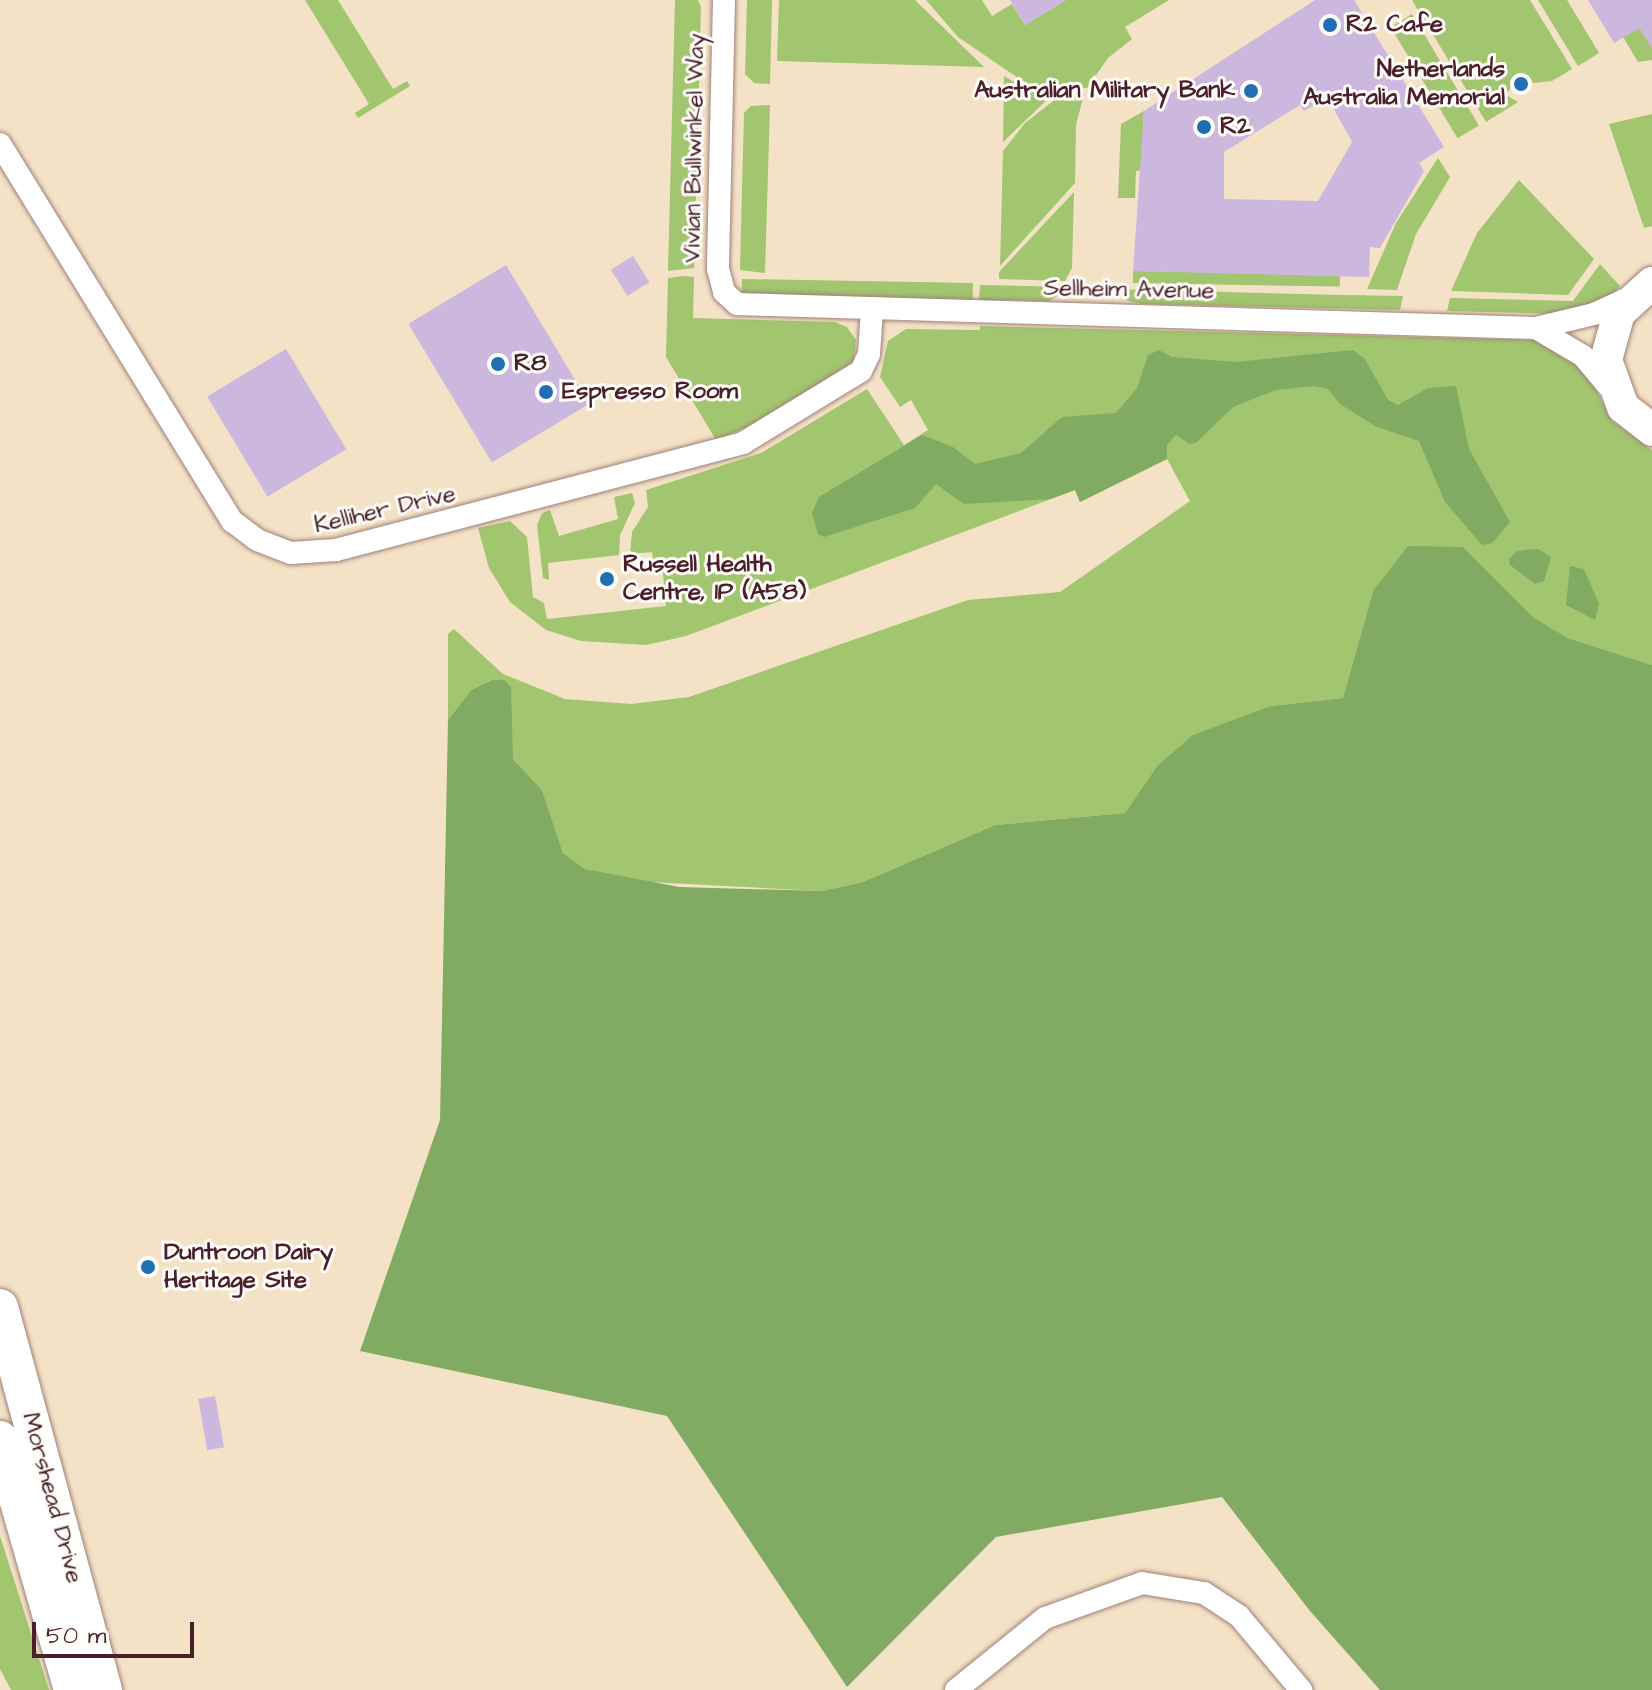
<!DOCTYPE html>
<style>
body{margin:0}
#map{position:relative;width:1652px;height:1690px;overflow:hidden;background:#f4e2c7;font-family:"Architects Daughter",sans-serif}
div>[style]{position:absolute}
.green>*{inset:0;background:#a2c56f;transform-origin:0 0}
.forest>*{inset:0;background:#81aa62}
.building>*{inset:0;background:#ccb7df;transform-origin:0 0}
.roads{filter:drop-shadow(0 0 2px #9f8079) drop-shadow(0 0 2px #9f8079)}
.street>*{height:22px;margin:-11px;padding:0 11px;transform-origin:11px;border-radius:11px;background:#fff}
.secondary>*{height:32px;margin:-16px;padding:0 16px;transform-origin:16px;border-radius:16px;background:#fff}
.primary>*{height:36px;margin:-18px;padding:0 18px;transform-origin:18px;border-radius:18px;background:#fff}
.dots>*{width:22px;height:22px;translate:-50% -50%;box-sizing:border-box;border:4px solid #fdfcf7;border-radius:50%}
span{translate:-50% -50%;white-space:nowrap;text-align:center;line-height:1.15;-webkit-text-stroke:6px #fdfcf7;paint-order:stroke}
.poi-label{font-size:24px;color:#4a1f2b;font-weight:700}
.left{translate:0 -50%;text-align:left}
.right{translate:-100% -50%;text-align:right}
.street-label{font-size:24px;color:#4a1f2b}
.scale{position:absolute;left:32px;top:1622px;width:162px;height:36px;box-sizing:border-box;border:4px solid #4a1f2b;border-top:0;padding-left:10px;font-size:24px;line-height:28px;white-space:nowrap;color:#4a1f2b;-webkit-text-stroke:6px #fdfcf7;paint-order:stroke}
</style>
<div id="map">
<div class="green">
<div style="clip-path:polygon(305px 0,338px 0,393px 89px,407px 81px,410px 86px,358px 118px,355px 113px,369px 104px)"></div>
<div style="clip-path:polygon(675px 0,698px 0,701px 7px,694px 268px,668px 271px)"></div>
<div style="clip-path:polygon(747px 0,772px 0,770px 84px,754px 83px,745px 74px)"></div>
<div style="clip-path:polygon(779px 0,915px 0,984px 67px,777px 61px)"></div>
<div style="clip-path:polygon(926px 0,982px 0,992px 16px,1012px 4px,1025px 25px,1066px 0,1169px 0,1125px 27px,1132px 39px,1108px 58px,1087px 88px,1060px 89px,1032px 86px,1015px 76px,958px 37px)"></div>
<div style="clip-path:polygon(1412px 0,1530px 0,1572px 69px,1552px 81px,1533px 83px,1528px 75px,1519px 75px,1506px 95px,1518px 102px,1486px 122px)"></div>
<div style="clip-path:polygon(1538px 0,1567px 0,1599px 53px,1578px 66px)"></div>
<div style="left:1412px;top:14px;width:130px;height:25px;rotate:59deg"></div>
<div style="clip-path:polygon(1639px 28px,1652px 35px,1652px 60px,1638px 62px,1623px 37px)"></div>
<div style="clip-path:polygon(1004px 76px,1028px 90px,1052px 95px,1003px 142px)"></div>
<div style="clip-path:polygon(1084px 94px,1076px 125px,1075px 183px,1000px 266px,1003px 151px,1025px 123px,1061px 95px)"></div>
<div style="clip-path:polygon(770px 105px,765px 273px,740px 270px,744px 113px,751px 106px)"></div>
<div style="clip-path:polygon(1144px 111px,1142px 170px,1136px 171px,1135px 198px,1118px 198px,1121px 124px)"></div>
<div style="clip-path:polygon(1652px 114px,1652px 226px,1644px 228px,1609px 124px)"></div>
<div style="clip-path:polygon(1438px 158px,1450px 177px,1416px 234px,1397px 290px,1367px 289px,1396px 223px)"></div>
<div style="clip-path:polygon(1519px 180px,1594px 259px,1568px 295px,1451px 291px,1477px 233px)"></div>
<div style="clip-path:polygon(1074px 192px,1072px 268px,1065px 281px,999px 279px,999px 272px)"></div>
<div style="clip-path:polygon(1600px 264px,1620px 286px,1609px 298px,1567px 314px,1447px 311px,1450px 298px,1573px 301px)"></div>
<div style="left:1133px;top:271px;width:207px;height:12px;rotate:1deg"></div>
<div style="clip-path:polygon(684px 276px,694px 277px,693px 318px,835px 322px,847px 327px,856px 340px,854px 361px,762px 421px,716px 440px,666px 357px,668px 278px)"></div>
<div style="left:742px;top:279px;width:231px;height:22px;rotate:1deg"></div>
<div style="clip-path:polygon(980px 285px,1071px 287px,1049px 301px,979px 300px)"></div>
<div style="clip-path:polygon(1115px 289px,1340px 295px,1403px 296px,1400px 310px,1143px 304px,1128px 301px)"></div>
<div style="clip-path:polygon(980px 326px,1538px 340px,1564px 350px,1592px 381px,1612px 421px,1652px 450px,1652px 665px,1568px 638px,1533px 617px,1463px 547px,1373px 591px,1343px 698px,1271px 706px,1157px 766px,1125px 813px,995px 825px,863px 882px,822px 891px,630px 881px,585px 869px,563px 853px,542px 790px,513px 759px,492px 680px,471px 690px,448px 720px,448px 634px,454px 629px,503px 674px,565px 699px,631px 704px,689px 697px,968px 600px,1060px 592px,1190px 501px,1167px 459px,1080px 502px,1075px 490px,686px 636px,646px 645px,581px 641px,546px 630px,510px 602px,489px 568px,478px 528px,510px 521px,527px 537px,533px 597px,544px 603px,547px 619px,666px 606px,663px 573px,654px 566px,652px 552px,630px 554px,632px 532px,648px 507px,646px 490px,761px 453px,867px 389px,904px 445px,928px 430px,911px 400px,900px 407px,880px 377px,888px 341px,906px 329px,980px 330px)"></div>
<div style="clip-path:polygon(632px 493px,635px 503px,620px 535px,619px 555px,548px 563px,549px 580px,543px 578px,537px 525px,542px 513px,550px 510px,559px 536px,618px 519px,614px 497px)"></div>
<div style="clip-path:polygon(0 1536px,2px 1542px,49px 1690px,11px 1690px,0 1669px)"></div>
</div>
<div class="forest">
<div style="clip-path:polygon(1159px 350px,1172px 357px,1236px 362px,1353px 350px,1365px 359px,1388px 400px,1398px 405px,1428px 388px,1456px 386px,1469px 449px,1510px 522px,1492px 543px,1482px 545px,1445px 502px,1419px 441px,1375px 426px,1340px 404px,1328px 389px,1315px 386px,1276px 390px,1233px 407px,1197px 442px,1190px 444px,1176px 435px,1167px 445px,1167px 459px,1080px 502px,1075px 490px,1050px 499px,964px 504px,936px 484px,915px 508px,824px 537px,818px 534px,812px 513px,819px 497px,922px 435px,953px 447px,975px 464px,1021px 453px,1062px 417px,1116px 413px,1137px 388px,1148px 355px)"></div>
<div style="clip-path:polygon(1408px 546px,1463px 547px,1533px 617px,1568px 638px,1652px 665px,1652px 1690px,1380px 1690px,1310px 1611px,1222px 1497px,996px 1537px,847px 1687px,667px 1416px,360px 1351px,440px 1120px,448px 720px,471px 690px,492px 680px,504px 680px,511px 687px,513px 759px,542px 790px,563px 853px,585px 869px,679px 887px,822px 891px,863px 882px,995px 825px,1125px 813px,1157px 766px,1193px 735px,1271px 706px,1343px 698px,1373px 591px)"></div>
<div style="clip-path:polygon(1538px 549px,1551px 557px,1544px 581px,1535px 584px,1510px 565px,1509px 559px,1517px 551px)"></div>
<div style="clip-path:polygon(1570px 566px,1584px 569px,1599px 604px,1595px 620px,1566px 605px)"></div>
</div>
<div class="building">
<div style="clip-path:polygon(1010px 0,1066px 0,1025px 25px)"></div>
<div style="clip-path:polygon(evenodd,1315px 0,1354px 0,1444px 147px,1419px 163px,1424px 171px,1380px 248px,1370px 247px,1369px 277px,1133px 271px,1144px 111px,1315px 0,1327px 97px,1352px 142px,1318px 201px,1224px 199px,1224px 152px,1300px 105px,1304px 111px,1327px 97px)"></div>
<div style="clip-path:polygon(1588px 0,1652px 0,1652px 48px,1639px 28px,1614px 43px)"></div>
<div style="left:633px;top:256px;width:31px;height:26px;rotate:58deg"></div>
<div style="left:506px;top:265px;width:162px;height:114px;rotate:59deg"></div>
<div style="left:286px;top:349px;width:117px;height:92px;rotate:59deg"></div>
<div style="left:215px;top:1396px;width:52px;height:17px;rotate:80deg"></div>
</div>
<div class="roads">
<div class="street">
<div style="left:724px;top:0;width:269px;rotate:91.3deg"></div>
<div style="left:718px;top:269px;width:24px;rotate:75deg"></div>
<div style="left:724px;top:292px;width:18px;rotate:43deg"></div>
<div style="left:737px;top:304px;width:799px;rotate:1.72deg"></div>
<div style="left:1536px;top:328px;width:60px;rotate:-13.6deg"></div>
<div style="left:1594px;top:314px;width:40px;rotate:-25deg"></div>
<div style="left:0;top:144px;width:443px;rotate:58.4deg"></div>
<div style="left:232px;top:521px;width:31px;rotate:37deg"></div>
<div style="left:257px;top:540px;width:36px;rotate:21deg"></div>
<div style="left:291px;top:553px;width:45px;rotate:-3.8deg"></div>
<div style="left:336px;top:550px;width:421px;rotate:-14.7deg"></div>
<div style="left:743px;top:443px;width:138px;rotate:-31.4deg"></div>
<div style="left:861px;top:371px;width:19px;rotate:-65deg"></div>
<div style="left:869px;top:354px;width:44px;rotate:-86.1deg"></div>
<div style="left:1536px;top:328px;width:55px;rotate:30.8deg"></div>
<div style="left:1583px;top:356px;width:39px;rotate:50deg"></div>
<div style="left:956px;top:1690px;width:114px;rotate:-39deg"></div>
<div style="left:1045px;top:1618px;width:103px;rotate:-19.8deg"></div>
<div style="left:1142px;top:1583px;width:63px;rotate:9.2deg"></div>
<div style="left:1204px;top:1593px;width:42px;rotate:33.3deg"></div>
<div style="left:1239px;top:1616px;width:97px;rotate:50deg"></div>
</div>
<div class="secondary">
<div style="left:1652px;top:283px;width:45px;rotate:137.7deg"></div>
<div style="left:1619px;top:313px;width:49px;rotate:105.5deg"></div>
<div style="left:1606px;top:360px;width:50px;rotate:70.1deg"></div>
<div style="left:1623px;top:407px;width:37px;rotate:38deg"></div>
</div>
<div class="primary">
<div style="left:0;top:1307px;width:397px;rotate:74.8deg"></div>
<div style="left:0;top:1439px;width:261px;rotate:74deg"></div>
</div>
</div>
<div class="dots">
<div style="left:1330px;top:25px;background:#1f6fb2"></div>
<div style="left:1521px;top:84px;background:#1f6fb2"></div>
<div style="left:1251px;top:91px;background:#1f6fb2"></div>
<div style="left:1204px;top:127px;background:#1f6fb2"></div>
<div style="left:498px;top:364px;background:#1f6fb2"></div>
<div style="left:546px;top:392px;background:#1f6fb2"></div>
<div style="left:607px;top:579px;background:#1f6fb2"></div>
<div style="left:148px;top:1267px;background:#1f6fb2"></div>
</div>
<div class="poi-label">
<span class="left" style="left:1346px;top:25px">R2 Cafe</span>
<span class="right" style="left:1505px;top:84px">Netherlands<br>Australia Memorial</span>
<span class="right" style="left:1235px;top:91px">Australian Military Bank</span>
<span class="left" style="left:1220px;top:127px">R2</span>
<span class="left" style="left:514px;top:364px">R8</span>
<span class="left" style="left:562px;top:392px">Espresso Room</span>
<span class="left" style="left:623px;top:579px">Russell Health<br>Centre, 1P (A58)</span>
<span class="left" style="left:164px;top:1267px">Duntroon Dairy<br>Heritage Site</span>
</div>
<div class="street-label">
<span style="left:695px;top:148px;rotate:-89deg">Vivian Bullwinkel Way</span>
<span style="left:1129px;top:290px;rotate:1deg">Sellheim Avenue</span>
<span style="left:385px;top:510px;rotate:-13deg">Kelliher Drive</span>
<span style="left:52px;top:1498px;rotate:75deg">Morshead Drive</span>
</div>
<div class="scale">50 m</div>
</div>
